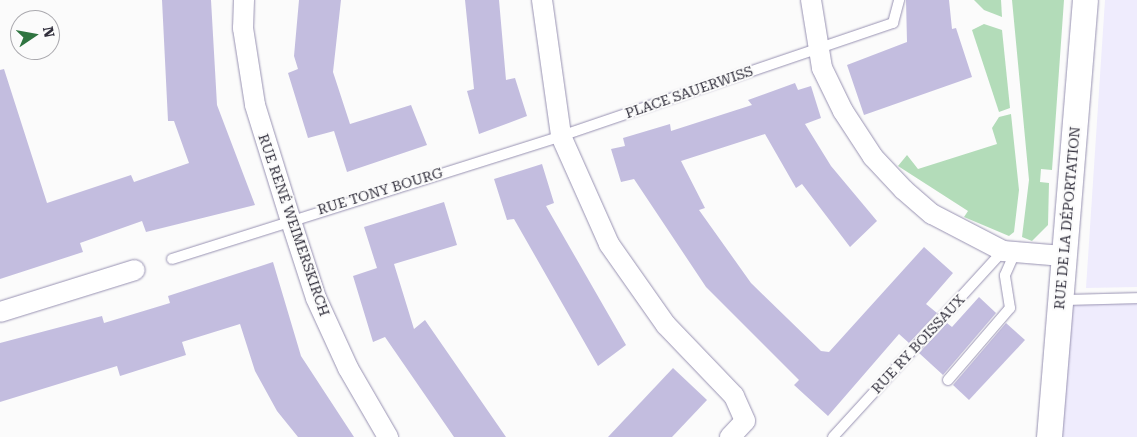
<!DOCTYPE html>
<meta charset="utf-8">
<style>
body{margin:0}
#map{position:relative;width:1137px;height:437px;overflow:hidden;background:#fbfbfb;font-family:"Roboto Serif",serif}
div>[style]{position:absolute}
.built>*{inset:0;background:#efecfd;transform-origin:0 0}
.green>*{inset:0;background:#b3dcb9}
.building>*{inset:0;background:#c3bddf}
.roads{filter:drop-shadow(0 0 1px #9892b2) drop-shadow(0 0 1px #9892b2)}
.service>*{height:10px;margin:-5px;padding:0 5px;transform-origin:5px;border-radius:5px;background:#fff}
.minor>*{height:20px;margin:-10px;padding:0 10px;transform-origin:10px;border-radius:10px;background:#fff}
.tertiary>*{height:25px;margin:-12.5px;padding:0 12.5px;transform-origin:12.5px;border-radius:12.5px;background:#fff}
span{translate:-50% -50%;white-space:nowrap;text-align:center;line-height:1.15;-webkit-text-stroke:4px #fbfbfb;paint-order:stroke}
.street-label{font-size:14px;color:#302e3b}
.north{position:absolute;left:10px;top:10px;width:50px;height:50px;box-sizing:border-box;background:#fbfbfb;border:1px solid #aaa9ae;border-radius:50%;rotate:78deg;font-size:14px;font-weight:700;line-height:20px;text-align:center;color:#302e3b}
.north::after{content:'';display:block;margin:auto;width:18px;height:22px;background:#2f7440;clip-path:polygon(50% 0,100% 100%,50% 72%,0 100%)}
</style>
<div id="map">
<div class="built">
<div style="clip-path:polygon(1105px 0,1137px 0,1137px 287px,1086px 288px)"></div>
<div style="left:1137px;top:298px;width:139px;height:77px;rotate:90deg"></div>
</div>
<div class="green">
<div style="clip-path:polygon(974px 0,1001px 0,1002px 17px,984px 10px)"></div>
<div style="clip-path:polygon(1012px 0,1064px 0,1052px 170px,1041px 169px,1040px 182px,1049px 183px,1048px 225px,1032px 241px,1022px 237px,1029px 180px)"></div>
<div style="clip-path:polygon(984px 24px,1002px 30px,1010px 108px,999px 112px,972px 30px)"></div>
<div style="clip-path:polygon(1011px 114px,1019px 190px,1014px 232px,1009px 236px,964px 217px,968px 211px,898px 166px,907px 155px,918px 169px,997px 144px,992px 128px,999px 117px)"></div>
</div>
<div class="building">
<div style="clip-path:polygon(162px 0,211px 0,217px 105px,255px 205px,146px 232px,142px 221px,80px 243px,83px 252px,0 279px,0 70px,4px 69px,47px 203px,131px 175px,134px 182px,189px 163px,174px 121px,168px 121px)"></div>
<div style="clip-path:polygon(299px 0,341px 0,333px 72px,350px 124px,411px 105px,427px 145px,347px 172px,334px 131px,308px 138px,288px 73px,298px 69px,294px 56px)"></div>
<div style="clip-path:polygon(465px 0,499px 0,506px 80px,515px 78px,527px 116px,479px 134px,467px 91px,474px 89px)"></div>
<div style="clip-path:polygon(906px 0,949px 0,952px 29px,956px 28px,972px 77px,864px 115px,847px 65px,907px 42px)"></div>
<div style="clip-path:polygon(795px 83px,798px 90px,811px 86px,821px 118px,805px 124px,831px 166px,877px 221px,850px 247px,802px 184px,796px 188px,765px 134px,681px 161px,705px 208px,699px 210px,751px 283px,821px 351px,829px 352px,924px 247px,953px 273px,926px 304px,937px 313px,909px 343px,899px 334px,828px 416px,794px 385px,799px 380px,706px 287px,634px 179px,621px 182px,611px 149px,625px 146px,623px 138px,670px 124px,671px 131px,752px 105px,748px 100px)"></div>
<div style="clip-path:polygon(542px 164px,554px 203px,546px 206px,626px 345px,598px 366px,514px 219px,507px 220px,494px 179px)"></div>
<div style="clip-path:polygon(444px 202px,457px 245px,394px 264px,414px 329px,425px 320px,506px 437px,454px 437px,385px 337px,373px 342px,353px 276px,377px 268px,364px 227px)"></div>
<div style="clip-path:polygon(273px 262px,301px 356px,354px 437px,298px 437px,277px 411px,255px 371px,240px 324px,182px 342px,186px 355px,120px 376px,117px 366px,0 402px,0 343px,102px 316px,104px 323px,170px 303px,168px 296px)"></div>
<div style="clip-path:polygon(979px 297px,996px 313px,943px 375px,919px 353px,947px 323px,952px 327px)"></div>
<div style="clip-path:polygon(1006px 323px,1025px 340px,969px 400px,953px 385px)"></div>
<div style="clip-path:polygon(673px 368px,707px 400px,672px 437px,608px 437px)"></div>
</div>
<div class="roads">
<div class="service">
<div style="left:172px;top:259px;width:408px;rotate:-17.5deg"></div>
<div style="left:561px;top:136px;width:351px;rotate:-18.8deg"></div>
<div style="left:893px;top:23px;width:24px;rotate:-75deg"></div>
<div style="left:1061px;top:300px;width:76px;rotate:-1.5deg"></div>
<div style="left:948px;top:380px;width:95px;rotate:-49.3deg"></div>
<div style="left:1010px;top:308px;width:33px;rotate:-99deg"></div>
<div style="left:1005px;top:275px;width:24px;rotate:-66deg"></div>
<div style="left:833px;top:437px;width:252px;rotate:-47.6deg"></div>
</div>
<div class="minor">
<div style="left:244px;top:0;width:28px;rotate:92deg"></div>
<div style="left:243px;top:28px;width:78px;rotate:81.1deg"></div>
<div style="left:255px;top:105px;width:118px;rotate:72.8deg"></div>
<div style="left:290px;top:218px;width:84px;rotate:72deg"></div>
<div style="left:316px;top:298px;width:77px;rotate:65.4deg"></div>
<div style="left:348px;top:368px;width:80px;rotate:59.9deg"></div>
<div style="left:542px;top:0;width:137px;rotate:82deg"></div>
<div style="left:561px;top:136px;width:118px;rotate:66deg"></div>
<div style="left:609px;top:244px;width:99px;rotate:54.9deg"></div>
<div style="left:666px;top:325px;width:98px;rotate:46.2deg"></div>
<div style="left:734px;top:396px;width:27px;rotate:66deg"></div>
<div style="left:745px;top:421px;width:22px;rotate:133deg"></div>
<div style="left:811px;top:0;width:69px;rotate:80.8deg"></div>
<div style="left:822px;top:68px;width:48px;rotate:64deg"></div>
<div style="left:843px;top:111px;width:55px;rotate:56.9deg"></div>
<div style="left:873px;top:157px;width:45px;rotate:46.8deg"></div>
<div style="left:904px;top:190px;width:37px;rotate:41deg"></div>
<div style="left:932px;top:214px;width:80px;rotate:27.5deg"></div>
<div style="left:1003px;top:251px;width:60px;rotate:4.8deg"></div>
<div style="left:0;top:312px;width:141px;rotate:-17.3deg"></div>
</div>
<div class="tertiary">
<div style="left:1049px;top:437px;width:438px;rotate:-85.3deg"></div>
</div>
</div>
<div class="street-label">
<span style="left:689px;top:92px;rotate:-19deg">PLACE SAUERWISS</span>
<span style="left:380px;top:191px;rotate:-17deg">RUE TONY BOURG</span>
<span style="left:1067px;top:218px;rotate:-85deg">RUE DE LA DÉPORTATION</span>
<span style="left:294px;top:225px;rotate:71deg">RUE RENÉ WEIMERSKIRCH</span>
<span style="left:918px;top:344px;rotate:-47deg">RUE RY BOISSAUX</span>
</div>
<div class="north">N</div>
</div>
